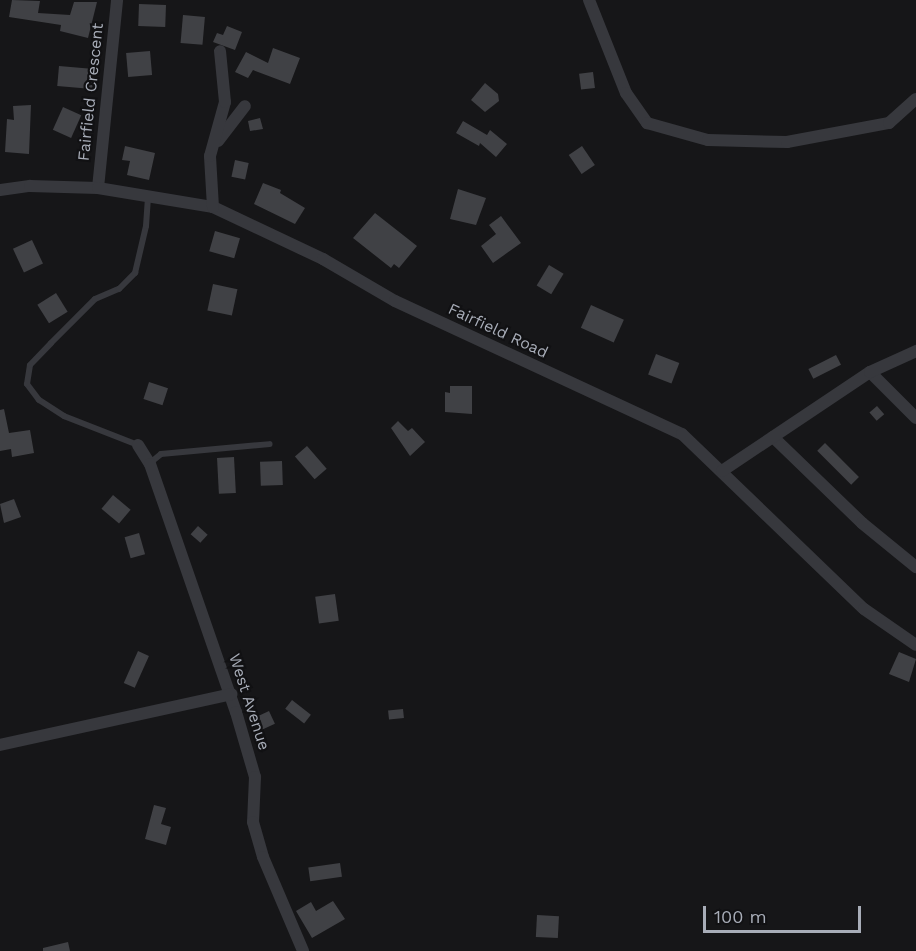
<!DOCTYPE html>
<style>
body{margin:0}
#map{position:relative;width:916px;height:951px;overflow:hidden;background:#161618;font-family:"Work Sans",sans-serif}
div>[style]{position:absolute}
.building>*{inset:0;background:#404145;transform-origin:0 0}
.lane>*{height:6px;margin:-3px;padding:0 3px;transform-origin:3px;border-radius:3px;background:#37383d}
.street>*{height:12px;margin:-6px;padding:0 6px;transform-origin:6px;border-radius:6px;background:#37383d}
span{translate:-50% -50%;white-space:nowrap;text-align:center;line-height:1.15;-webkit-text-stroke:4.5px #111113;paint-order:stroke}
.street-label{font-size:16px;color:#a8adb8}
.scale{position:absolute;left:703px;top:906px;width:158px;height:27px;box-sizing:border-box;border:3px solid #a8adb8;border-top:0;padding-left:8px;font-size:18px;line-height:21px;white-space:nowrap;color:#a8adb8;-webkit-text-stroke:4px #111113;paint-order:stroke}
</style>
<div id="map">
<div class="building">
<div style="clip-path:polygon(12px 0,40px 1px,38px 13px,70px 15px,74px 2px,97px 2px,88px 38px,60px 31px,61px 25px,9px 17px)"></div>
<div style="left:139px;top:4px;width:27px;height:22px;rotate:2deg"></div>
<div style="left:183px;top:15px;width:22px;height:28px;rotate:5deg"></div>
<div style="clip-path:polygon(227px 26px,242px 32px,235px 50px,213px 42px,217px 33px,223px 35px)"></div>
<div style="clip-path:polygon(273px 48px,300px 58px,290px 84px,253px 70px,248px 78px,235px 72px,246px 52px,268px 63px)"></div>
<div style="left:150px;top:51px;width:24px;height:24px;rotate:85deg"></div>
<div style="left:59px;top:66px;width:35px;height:20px;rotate:5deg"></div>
<div style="left:593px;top:72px;width:16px;height:14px;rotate:83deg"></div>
<div style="clip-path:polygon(485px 83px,498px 94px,499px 101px,485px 112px,471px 100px)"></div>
<div style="clip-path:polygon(31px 105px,29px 154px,5px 152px,7px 119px,14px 120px,13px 106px)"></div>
<div style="left:63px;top:107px;width:20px;height:25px;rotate:24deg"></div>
<div style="clip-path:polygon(260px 118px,263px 129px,250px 131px,248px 121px)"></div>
<div style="clip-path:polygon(463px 121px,487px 135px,490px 130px,507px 144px,496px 157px,480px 143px,479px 146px,456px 133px)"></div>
<div style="clip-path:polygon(125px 146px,155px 153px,149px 180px,127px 175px,130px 161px,122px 160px)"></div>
<div style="left:582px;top:146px;width:23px;height:16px;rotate:56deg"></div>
<div style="left:235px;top:160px;width:14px;height:17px;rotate:12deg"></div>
<div style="clip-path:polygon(263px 183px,281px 190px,280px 193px,305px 208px,295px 224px,254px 204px)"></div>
<div style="clip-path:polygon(458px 189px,486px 198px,476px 225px,450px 219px)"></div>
<div style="clip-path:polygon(375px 213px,417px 246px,399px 268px,394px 264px,391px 268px,353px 238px)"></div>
<div style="clip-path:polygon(501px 216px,521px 243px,493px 263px,481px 246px,496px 234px,489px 225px)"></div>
<div style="left:215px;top:231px;width:26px;height:21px;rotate:16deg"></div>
<div style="left:32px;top:240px;width:26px;height:21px;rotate:65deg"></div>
<div style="left:549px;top:265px;width:17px;height:24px;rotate:31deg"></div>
<div style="left:213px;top:284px;width:25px;height:27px;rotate:12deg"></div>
<div style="left:56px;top:293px;width:22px;height:22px;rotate:58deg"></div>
<div style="left:591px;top:305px;width:36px;height:25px;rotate:24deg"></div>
<div style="left:656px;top:354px;width:25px;height:22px;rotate:21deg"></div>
<div style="left:836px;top:355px;width:11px;height:31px;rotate:63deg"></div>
<div style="left:149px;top:382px;width:20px;height:18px;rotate:18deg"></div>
<div style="clip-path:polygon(450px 386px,472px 386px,472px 414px,445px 412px,445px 392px,450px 393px)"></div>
<div style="left:877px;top:406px;width:11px;height:10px;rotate:49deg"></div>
<div style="clip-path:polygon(4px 409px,9px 433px,30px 430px,34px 453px,12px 457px,11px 449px,0 451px,0 410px)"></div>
<div style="clip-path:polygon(398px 421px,408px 431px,412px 428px,425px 442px,410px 456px,391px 428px)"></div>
<div style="left:825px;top:443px;width:48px;height:11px;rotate:45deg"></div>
<div style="left:307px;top:446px;width:30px;height:16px;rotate:49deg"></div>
<div style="left:234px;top:457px;width:36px;height:17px;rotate:87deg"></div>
<div style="left:282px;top:461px;width:24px;height:22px;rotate:88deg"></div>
<div style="left:113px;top:495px;width:23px;height:18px;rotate:40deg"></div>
<div style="clip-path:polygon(14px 499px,21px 517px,4px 523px,0 504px)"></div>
<div style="left:198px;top:526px;width:13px;height:11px;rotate:42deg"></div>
<div style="left:139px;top:533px;width:22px;height:15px;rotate:74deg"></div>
<div style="left:335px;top:594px;width:27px;height:20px;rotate:82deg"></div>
<div style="left:138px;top:651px;width:12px;height:35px;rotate:24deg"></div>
<div style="clip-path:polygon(899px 652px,916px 659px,909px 682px,889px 674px)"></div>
<div style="left:292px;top:700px;width:24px;height:11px;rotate:38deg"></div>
<div style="left:403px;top:709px;width:9px;height:15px;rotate:84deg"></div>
<div style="left:269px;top:711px;width:14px;height:18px;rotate:65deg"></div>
<div style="clip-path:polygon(154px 805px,166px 808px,161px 824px,171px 827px,166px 845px,145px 839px)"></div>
<div style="left:340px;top:863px;width:14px;height:32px;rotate:82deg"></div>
<div style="clip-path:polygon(333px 901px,345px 919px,312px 938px,296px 911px,311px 902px,316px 911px)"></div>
<div style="left:537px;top:915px;width:22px;height:22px;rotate:3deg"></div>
<div style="clip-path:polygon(68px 942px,70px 951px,43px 951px,43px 948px)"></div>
</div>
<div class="lane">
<div style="left:138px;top:445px;width:79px;rotate:-158.6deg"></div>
<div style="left:64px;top:416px;width:30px;rotate:-147deg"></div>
<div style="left:39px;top:400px;width:20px;rotate:-127deg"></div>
<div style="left:27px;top:384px;width:19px;rotate:-81deg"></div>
<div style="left:30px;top:365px;width:30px;rotate:-46deg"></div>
<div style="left:51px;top:343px;width:62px;rotate:-45deg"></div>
<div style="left:95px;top:299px;width:26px;rotate:-23deg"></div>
<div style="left:119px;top:289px;width:23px;rotate:-45deg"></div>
<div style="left:135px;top:273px;width:48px;rotate:-76.8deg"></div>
<div style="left:146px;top:226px;width:30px;rotate:-86deg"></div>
<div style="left:150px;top:463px;width:14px;rotate:-39deg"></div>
<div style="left:161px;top:454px;width:109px;rotate:-5.2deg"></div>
</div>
<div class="street">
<div style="left:589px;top:0;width:100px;rotate:68.3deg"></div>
<div style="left:626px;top:93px;width:37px;rotate:55deg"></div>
<div style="left:647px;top:123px;width:63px;rotate:15.6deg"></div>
<div style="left:708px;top:140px;width:79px;rotate:1.5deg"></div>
<div style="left:787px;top:142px;width:104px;rotate:-10.6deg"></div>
<div style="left:889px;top:123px;width:36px;rotate:-42deg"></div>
<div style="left:218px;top:141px;width:44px;rotate:-52.4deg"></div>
<div style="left:98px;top:188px;width:189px;rotate:-84.2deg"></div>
<div style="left:0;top:190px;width:30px;rotate:-8deg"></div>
<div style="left:30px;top:186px;width:68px;rotate:1.7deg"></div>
<div style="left:98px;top:188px;width:117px;rotate:9.4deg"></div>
<div style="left:213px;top:207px;width:122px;rotate:25.3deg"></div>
<div style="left:323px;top:259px;width:83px;rotate:30.3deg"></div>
<div style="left:395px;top:301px;width:316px;rotate:24.9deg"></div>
<div style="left:682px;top:434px;width:252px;rotate:43.9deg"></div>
<div style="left:864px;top:609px;width:63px;rotate:34.7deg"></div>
<div style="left:213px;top:207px;width:51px;rotate:-93.4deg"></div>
<div style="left:210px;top:156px;width:56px;rotate:-74.5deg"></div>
<div style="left:225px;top:102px;width:51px;rotate:-95.6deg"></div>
<div style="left:870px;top:372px;width:65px;rotate:45deg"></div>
<div style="left:773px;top:437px;width:124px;rotate:44deg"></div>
<div style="left:862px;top:523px;width:70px;rotate:39.2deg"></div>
<div style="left:138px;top:445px;width:22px;rotate:58deg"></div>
<div style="left:150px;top:464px;width:262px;rotate:70.9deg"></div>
<div style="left:236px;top:712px;width:68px;rotate:73.7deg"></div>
<div style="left:255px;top:777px;width:45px;rotate:92.5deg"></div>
<div style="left:253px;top:822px;width:36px;rotate:74deg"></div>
<div style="left:263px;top:857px;width:102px;rotate:66.9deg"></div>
<div style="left:722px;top:471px;width:178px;rotate:-33.8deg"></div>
<div style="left:870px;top:372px;width:51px;rotate:-24.5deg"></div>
<div style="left:0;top:745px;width:237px;rotate:-12.4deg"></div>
</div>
<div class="street-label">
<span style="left:91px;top:92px;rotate:-84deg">Fairfield Crescent</span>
<span style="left:498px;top:331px;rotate:25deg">Fairfield Road</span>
<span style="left:249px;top:702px;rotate:72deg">West Avenue</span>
</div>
<div class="scale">100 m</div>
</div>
